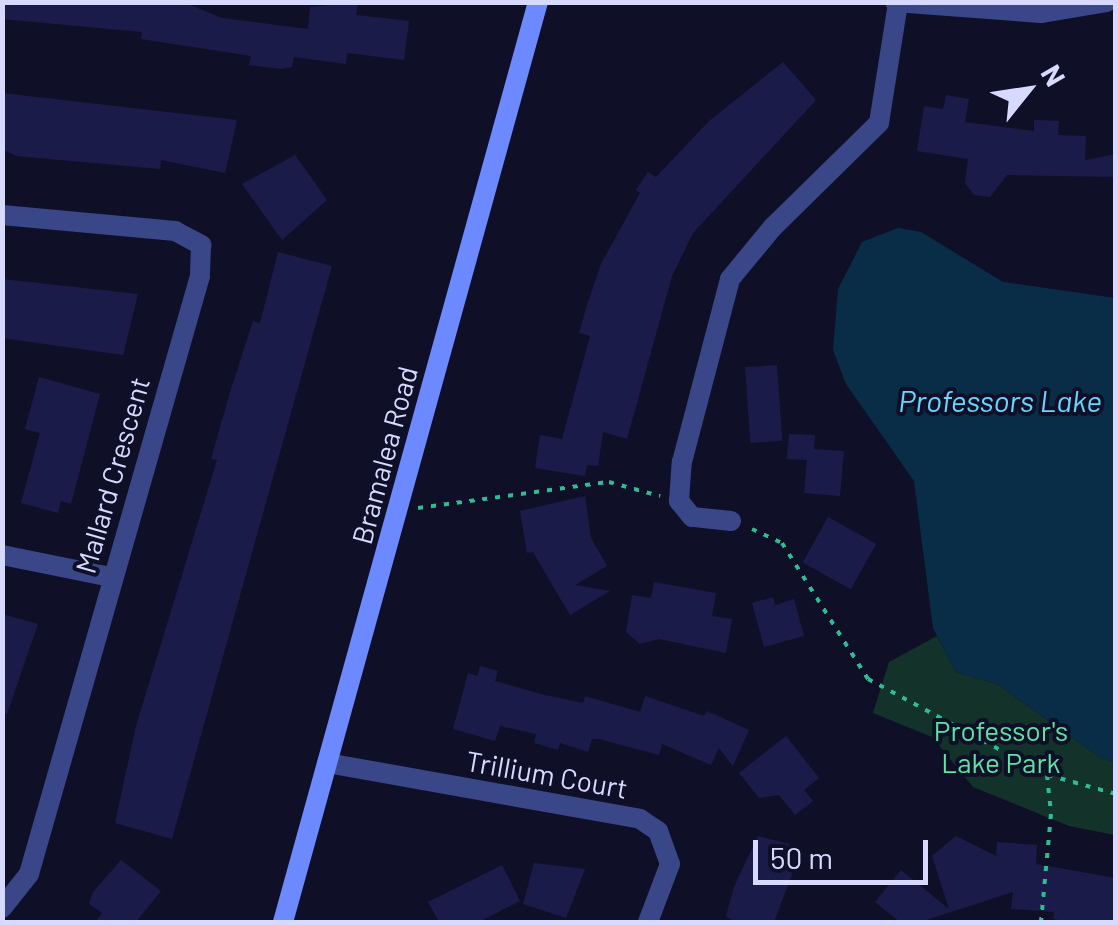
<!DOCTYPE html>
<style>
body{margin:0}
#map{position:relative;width:1118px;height:925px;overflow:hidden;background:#0f1028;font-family:Barlow,sans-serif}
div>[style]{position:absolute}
.green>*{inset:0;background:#12322a}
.water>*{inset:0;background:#092d47}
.building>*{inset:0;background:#1b1b49;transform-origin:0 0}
.path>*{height:4px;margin-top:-2px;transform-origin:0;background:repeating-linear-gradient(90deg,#2dbc94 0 5px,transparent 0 13px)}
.street>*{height:20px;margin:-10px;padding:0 10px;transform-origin:10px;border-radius:10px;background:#394788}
.secondary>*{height:20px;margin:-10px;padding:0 10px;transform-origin:10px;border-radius:10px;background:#6d89ff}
span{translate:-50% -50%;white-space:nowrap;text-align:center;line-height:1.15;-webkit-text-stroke:8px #0f1028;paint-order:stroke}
.street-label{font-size:28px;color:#d6daff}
.park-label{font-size:28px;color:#5ee3a5}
.water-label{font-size:30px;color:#64d9ff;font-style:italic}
.frame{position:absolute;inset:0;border:5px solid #d6daff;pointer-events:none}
.north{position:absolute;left:978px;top:40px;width:100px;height:100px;-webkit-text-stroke:8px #0f1028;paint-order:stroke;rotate:60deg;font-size:28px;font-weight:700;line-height:40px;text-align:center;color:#d6daff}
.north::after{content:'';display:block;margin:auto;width:35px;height:45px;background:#d6daff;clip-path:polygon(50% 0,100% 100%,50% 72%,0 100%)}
.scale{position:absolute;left:753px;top:840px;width:175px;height:45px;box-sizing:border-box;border:5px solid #d6daff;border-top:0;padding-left:12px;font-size:30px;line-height:35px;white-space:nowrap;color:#d6daff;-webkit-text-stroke:8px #0f1028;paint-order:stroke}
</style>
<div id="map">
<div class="green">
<div style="clip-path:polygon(937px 636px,956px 672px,997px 684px,1101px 758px,1115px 762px,1115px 835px,1069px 826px,973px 787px,932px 737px,873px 713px,889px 662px)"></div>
</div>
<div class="water">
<div style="clip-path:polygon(898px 228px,921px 232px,1003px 282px,1115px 298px,1115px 762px,1101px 758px,997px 684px,956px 672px,933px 628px,914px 481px,846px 384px,833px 350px,838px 289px,862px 242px)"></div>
</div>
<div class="building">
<div style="clip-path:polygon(2px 2px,183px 2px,222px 18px,308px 29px,310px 7px,358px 2px,356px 15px,409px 21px,404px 60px,347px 53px,346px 64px,294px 57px,292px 67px,281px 69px,249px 65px,251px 56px,141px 39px,142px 32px,2px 19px)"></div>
<div style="clip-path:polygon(783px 62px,816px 100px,693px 233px,672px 276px,627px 439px,603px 432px,598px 466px,587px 465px,585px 476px,535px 468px,540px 435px,562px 439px,590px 336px,579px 333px,587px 305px,601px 264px,640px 193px,636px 190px,648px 172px,656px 177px,709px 121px)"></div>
<div style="clip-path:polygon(2px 93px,237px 120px,225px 173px,161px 160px,160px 169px,16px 156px,2px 149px)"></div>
<div style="clip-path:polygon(946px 95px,969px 99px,965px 122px,1034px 131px,1034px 120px,1059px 121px,1058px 135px,1086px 136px,1085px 160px,1116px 154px,1116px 177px,1007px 175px,990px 197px,974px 195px,965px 183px,968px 159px,917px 151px,924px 106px,943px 109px)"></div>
<div style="clip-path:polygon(295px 155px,327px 200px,282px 240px,242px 184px)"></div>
<div style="clip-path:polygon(278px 252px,332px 266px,172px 839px,115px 823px,136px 726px,217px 460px,211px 459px,230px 392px,253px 321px,260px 323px)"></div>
<div style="clip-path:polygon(2px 279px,138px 294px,123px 355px,2px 338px)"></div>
<div style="left:777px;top:365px;width:76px;height:32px;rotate:86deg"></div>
<div style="clip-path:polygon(39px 377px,100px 394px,71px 504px,61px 501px,58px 513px,21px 503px,40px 433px,25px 429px)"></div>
<div style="clip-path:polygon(789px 434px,815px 435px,814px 449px,844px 451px,840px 496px,804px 493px,807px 460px,787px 459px)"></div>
<div style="clip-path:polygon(585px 496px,591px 538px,607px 566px,575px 585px,610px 591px,570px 615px,533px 552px,527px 553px,520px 511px)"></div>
<div style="left:828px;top:517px;width:55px;height:52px;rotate:29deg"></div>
<div style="clip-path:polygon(654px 582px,716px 593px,712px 616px,732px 619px,726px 653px,659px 639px,640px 644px,626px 632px,632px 595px,651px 598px)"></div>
<div style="clip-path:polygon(773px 597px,775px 605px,794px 599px,804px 636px,764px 647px,752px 603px)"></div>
<div style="clip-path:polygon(2px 614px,38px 624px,7px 714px,2px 713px)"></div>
<div style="clip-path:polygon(480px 666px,498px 671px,495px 681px,545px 695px,583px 703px,585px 696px,640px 712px,645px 696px,704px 716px,707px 711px,749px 730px,733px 766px,719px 748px,711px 765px,662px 744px,659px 755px,599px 739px,592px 739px,588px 752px,560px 743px,558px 750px,534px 743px,536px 734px,500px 726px,495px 741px,453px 729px,468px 673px,477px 676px)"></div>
<div style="clip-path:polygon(786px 736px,819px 778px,804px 790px,813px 801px,795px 815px,779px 795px,759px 798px,739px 773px)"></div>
<div style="clip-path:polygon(758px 836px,797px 846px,794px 869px,774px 922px,735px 922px,726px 916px,734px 887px)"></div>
<div style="clip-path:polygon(956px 836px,996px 856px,997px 842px,1037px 845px,1036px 864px,1116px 878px,1116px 922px,1074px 922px,1053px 919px,1054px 912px,1011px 909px,1013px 892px,920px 922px,900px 922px,875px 902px,901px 870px,949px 909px,932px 856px)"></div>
<div style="clip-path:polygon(121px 860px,161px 891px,136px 922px,95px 922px,102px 913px,89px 904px,93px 892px)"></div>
<div style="clip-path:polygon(534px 863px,585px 869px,566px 918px,523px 904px)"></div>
<div style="clip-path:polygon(502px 865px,520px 901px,479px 922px,439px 922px,428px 902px)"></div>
</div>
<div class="path">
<div style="left:418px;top:508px;width:193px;rotate:-7.8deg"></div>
<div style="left:609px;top:482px;width:53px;rotate:15.4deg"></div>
<div style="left:752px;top:529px;width:33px;rotate:25deg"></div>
<div style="left:782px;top:543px;width:161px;rotate:57.7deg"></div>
<div style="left:868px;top:679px;width:203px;rotate:28.2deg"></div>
<div style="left:1047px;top:775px;width:39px;rotate:84deg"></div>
<div style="left:1051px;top:814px;width:108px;rotate:95.3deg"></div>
<div style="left:1048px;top:775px;width:71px;rotate:15.6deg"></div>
</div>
<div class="street">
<div style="left:895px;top:2px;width:147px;rotate:4.3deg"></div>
<div style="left:1042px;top:13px;width:66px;rotate:-9.6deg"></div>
<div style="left:2px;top:215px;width:174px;rotate:5.3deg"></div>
<div style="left:175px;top:231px;width:30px;rotate:28deg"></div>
<div style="left:201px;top:245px;width:31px;rotate:92deg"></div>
<div style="left:200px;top:276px;width:622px;rotate:105.96deg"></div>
<div style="left:29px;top:874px;width:43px;rotate:128.5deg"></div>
<div style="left:731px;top:521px;width:39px;rotate:-174deg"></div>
<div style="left:692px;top:517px;width:21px;rotate:-129deg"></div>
<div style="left:679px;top:501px;width:39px;rotate:-86deg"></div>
<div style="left:682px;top:462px;width:189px;rotate:-75.3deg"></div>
<div style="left:730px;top:279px;width:66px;rotate:-50.5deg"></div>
<div style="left:772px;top:228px;width:150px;rotate:-44.5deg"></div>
<div style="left:879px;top:123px;width:121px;rotate:-81deg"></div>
<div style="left:2px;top:555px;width:111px;rotate:11.4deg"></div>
<div style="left:327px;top:763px;width:318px;rotate:10.1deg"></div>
<div style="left:640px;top:819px;width:22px;rotate:34deg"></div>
<div style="left:658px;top:831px;width:35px;rotate:70deg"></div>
<div style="left:670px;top:864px;width:62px;rotate:110.8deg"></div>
</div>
<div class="secondary">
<div style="left:283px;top:922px;width:955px;rotate:-74.51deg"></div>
</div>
<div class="street-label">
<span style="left:384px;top:455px;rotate:-75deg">Bramalea Road</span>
<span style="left:112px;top:475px;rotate:-74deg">Mallard Crescent</span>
<span style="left:547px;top:774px;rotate:10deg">Trillium Court</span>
</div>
<div class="park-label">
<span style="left:1001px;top:746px">Professor's<br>Lake Park</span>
</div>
<div class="water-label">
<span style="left:1000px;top:400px">Professors Lake</span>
</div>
<div class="frame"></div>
<div class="north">N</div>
<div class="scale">50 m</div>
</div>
